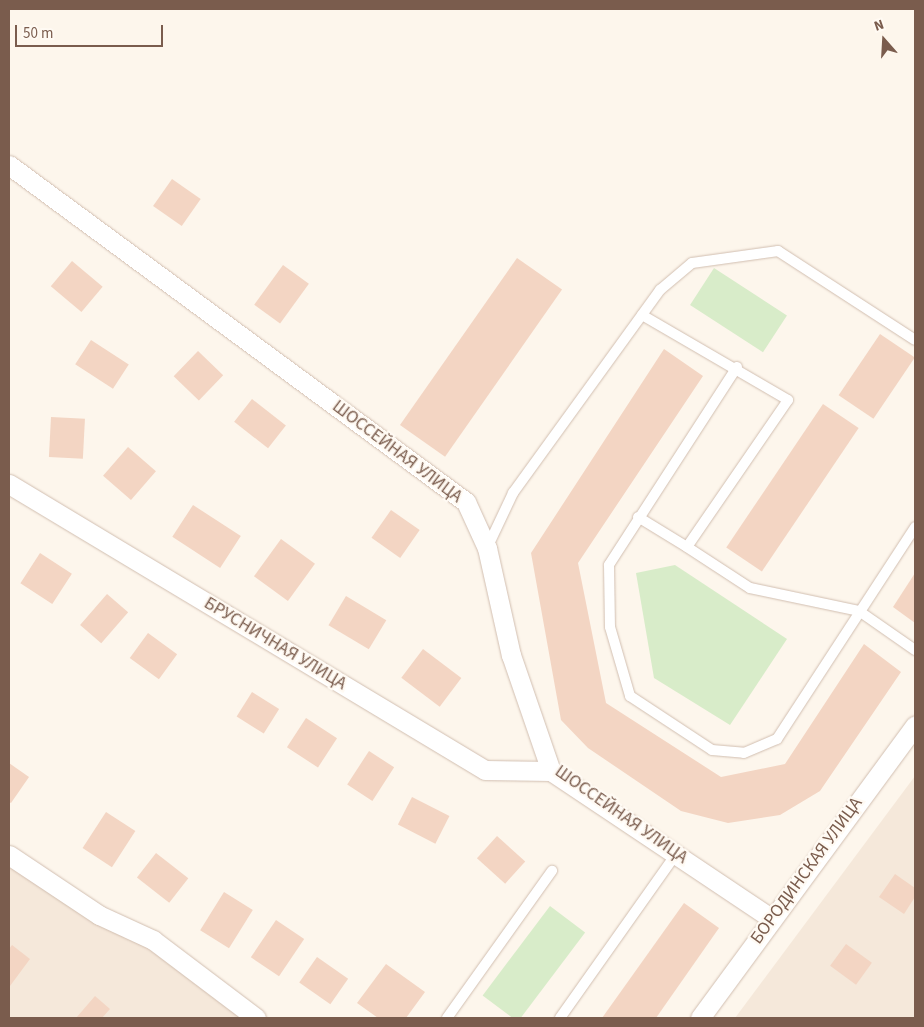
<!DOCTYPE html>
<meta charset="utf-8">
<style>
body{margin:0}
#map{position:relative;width:924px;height:1027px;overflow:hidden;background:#fdf6ec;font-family:"Source Sans 3",sans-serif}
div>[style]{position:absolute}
.residential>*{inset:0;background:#f5e8da}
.green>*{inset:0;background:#d8ecc9;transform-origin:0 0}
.building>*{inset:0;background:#f3d5c3;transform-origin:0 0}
.roads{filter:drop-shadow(0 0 1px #d1beb0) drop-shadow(0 0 1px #d1beb0)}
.lane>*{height:10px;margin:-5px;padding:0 5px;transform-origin:5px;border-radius:5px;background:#fff}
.street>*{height:19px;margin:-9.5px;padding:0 9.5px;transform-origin:9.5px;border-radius:9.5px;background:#fff}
span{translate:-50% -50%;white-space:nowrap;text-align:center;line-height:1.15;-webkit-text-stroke:4.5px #fffaf3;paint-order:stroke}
.street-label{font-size:18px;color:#7a5c4d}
.frame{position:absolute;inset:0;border:10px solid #7a5c4d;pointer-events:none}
.north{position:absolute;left:859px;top:15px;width:50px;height:50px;-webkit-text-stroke:4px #fffaf3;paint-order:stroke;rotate:341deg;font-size:14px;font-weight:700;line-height:20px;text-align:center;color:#7a5c4d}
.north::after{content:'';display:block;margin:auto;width:18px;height:22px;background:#7a5c4d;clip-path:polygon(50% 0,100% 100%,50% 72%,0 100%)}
.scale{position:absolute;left:15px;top:25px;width:148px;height:22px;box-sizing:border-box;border:2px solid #7a5c4d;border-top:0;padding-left:6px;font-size:15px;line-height:18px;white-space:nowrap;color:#7a5c4d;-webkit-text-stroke:4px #fffaf3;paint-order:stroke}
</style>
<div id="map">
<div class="residential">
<div style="clip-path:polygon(915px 776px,915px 1018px,735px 1018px)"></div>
<div style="clip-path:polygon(9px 862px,129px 922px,245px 1018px,9px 1018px)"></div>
</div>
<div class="green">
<div style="left:714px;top:268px;width:87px;height:44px;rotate:33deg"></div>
<div style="clip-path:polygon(675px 565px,787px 639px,730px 725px,654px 678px,636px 573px)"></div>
<div style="left:550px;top:906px;width:44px;height:112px;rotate:37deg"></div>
</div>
<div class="building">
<div style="left:172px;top:179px;width:35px;height:33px;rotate:35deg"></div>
<div style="left:517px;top:258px;width:55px;height:204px;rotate:35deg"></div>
<div style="left:72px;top:261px;width:40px;height:33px;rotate:40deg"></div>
<div style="left:283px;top:265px;width:32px;height:49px;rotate:36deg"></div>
<div style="left:880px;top:334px;width:42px;height:74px;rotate:34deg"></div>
<div style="left:91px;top:340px;width:45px;height:29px;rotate:33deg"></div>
<div style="clip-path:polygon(664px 349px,703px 376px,578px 563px,606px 703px,721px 777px,785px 764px,864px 644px,901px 672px,820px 791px,780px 815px,728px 823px,681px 811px,588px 748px,561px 720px,531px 553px)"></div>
<div style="left:198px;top:351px;width:35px;height:35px;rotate:44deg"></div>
<div style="left:252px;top:399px;width:43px;height:29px;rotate:38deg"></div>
<div style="left:823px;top:404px;width:43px;height:173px;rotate:34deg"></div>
<div style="left:51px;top:417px;width:34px;height:40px;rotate:3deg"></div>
<div style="left:128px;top:447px;width:37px;height:38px;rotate:41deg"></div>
<div style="left:193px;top:505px;width:57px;height:38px;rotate:33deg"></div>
<div style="left:391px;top:510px;width:35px;height:34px;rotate:35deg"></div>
<div style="left:281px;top:539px;width:42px;height:46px;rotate:36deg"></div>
<div style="left:40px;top:553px;width:38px;height:36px;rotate:33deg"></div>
<div style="clip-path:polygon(915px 573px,915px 623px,893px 607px)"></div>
<div style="left:107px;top:594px;width:28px;height:41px;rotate:41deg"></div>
<div style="left:346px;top:596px;width:47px;height:34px;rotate:31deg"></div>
<div style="left:148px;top:633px;width:36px;height:31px;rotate:36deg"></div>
<div style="left:423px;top:649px;width:48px;height:36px;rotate:37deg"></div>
<div style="left:252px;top:692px;width:32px;height:29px;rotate:32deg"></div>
<div style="left:306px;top:718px;width:37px;height:35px;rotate:33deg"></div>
<div style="left:369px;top:751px;width:30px;height:40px;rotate:33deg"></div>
<div style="clip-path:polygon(9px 763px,29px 777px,11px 803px,9px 802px)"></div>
<div style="left:412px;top:797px;width:42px;height:31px;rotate:27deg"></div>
<div style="left:106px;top:812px;width:35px;height:43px;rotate:33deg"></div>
<div style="left:497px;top:836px;width:38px;height:30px;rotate:42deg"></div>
<div style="left:156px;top:853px;width:41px;height:31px;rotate:38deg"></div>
<div style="clip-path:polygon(895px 874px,915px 888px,915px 897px,904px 914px,879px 897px)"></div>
<div style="left:224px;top:892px;width:34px;height:45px;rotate:32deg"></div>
<div style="clip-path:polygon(684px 903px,719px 928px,656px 1018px,602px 1018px)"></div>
<div style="left:276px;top:920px;width:34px;height:45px;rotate:34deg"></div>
<div style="left:846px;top:944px;width:32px;height:27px;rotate:36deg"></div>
<div style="clip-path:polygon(12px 945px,30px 959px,10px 986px,9px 949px)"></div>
<div style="left:317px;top:957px;width:38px;height:31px;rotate:35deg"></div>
<div style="clip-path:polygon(386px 964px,425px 992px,406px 1018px,378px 1018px,357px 1003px)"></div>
<div style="clip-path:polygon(95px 996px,110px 1009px,102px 1018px,76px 1018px)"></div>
</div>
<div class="roads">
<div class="lane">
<div style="left:642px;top:315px;width:169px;rotate:30.2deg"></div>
<div style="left:788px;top:400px;width:178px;rotate:124.5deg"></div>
<div style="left:687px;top:547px;width:75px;rotate:33.1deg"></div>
<div style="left:750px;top:588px;width:111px;rotate:11.9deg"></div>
<div style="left:859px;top:611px;width:68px;rotate:34.9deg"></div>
<div style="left:737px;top:367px;width:236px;rotate:122.9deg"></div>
<div style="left:609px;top:565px;width:62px;rotate:89.1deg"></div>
<div style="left:610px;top:627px;width:72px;rotate:73.8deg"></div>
<div style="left:630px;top:696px;width:98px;rotate:33.4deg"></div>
<div style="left:712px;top:750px;width:32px;rotate:5deg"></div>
<div style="left:744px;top:753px;width:36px;rotate:-23deg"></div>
<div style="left:777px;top:739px;width:253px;rotate:-56.9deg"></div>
<div style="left:638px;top:517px;width:57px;rotate:31.5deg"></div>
<div style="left:487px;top:548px;width:61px;rotate:-64.7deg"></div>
<div style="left:513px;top:493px;width:251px;rotate:-54.1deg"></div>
<div style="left:660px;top:290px;width:42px;rotate:-40.2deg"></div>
<div style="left:692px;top:263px;width:87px;rotate:-7.9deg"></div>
<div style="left:778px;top:251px;width:163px;rotate:33deg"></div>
<div style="left:447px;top:1018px;width:181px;rotate:-54.5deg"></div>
<div style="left:560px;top:1018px;width:201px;rotate:-54.7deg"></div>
</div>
<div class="street">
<div style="left:9px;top:165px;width:568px;rotate:36.41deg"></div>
<div style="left:466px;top:502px;width:51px;rotate:65.5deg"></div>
<div style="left:487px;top:548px;width:110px;rotate:77.4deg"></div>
<div style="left:511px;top:655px;width:123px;rotate:71deg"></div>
<div style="left:551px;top:771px;width:266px;rotate:33.8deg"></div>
<div style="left:9px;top:484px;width:555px;rotate:31deg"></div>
<div style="left:485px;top:770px;width:66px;rotate:0.9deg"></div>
<div style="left:9px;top:855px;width:108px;rotate:33.7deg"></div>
<div style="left:99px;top:915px;width:60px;rotate:24.8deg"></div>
<div style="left:153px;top:940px;width:129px;rotate:37.1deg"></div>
<div style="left:700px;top:1018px;width:363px;rotate:-53.7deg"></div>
</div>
</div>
<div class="street-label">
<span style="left:397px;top:452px;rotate:37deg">ШОССЕЙНАЯ УЛИЦА</span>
<span style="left:275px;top:644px;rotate:31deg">БРУСНИЧНАЯ УЛИЦА</span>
<span style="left:621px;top:815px;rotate:35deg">ШОССЕЙНАЯ УЛИЦА</span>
<span style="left:807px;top:871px;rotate:-54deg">БОРОДИНСКАЯ УЛИЦА</span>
</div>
<div class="frame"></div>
<div class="north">N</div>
<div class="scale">50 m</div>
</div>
